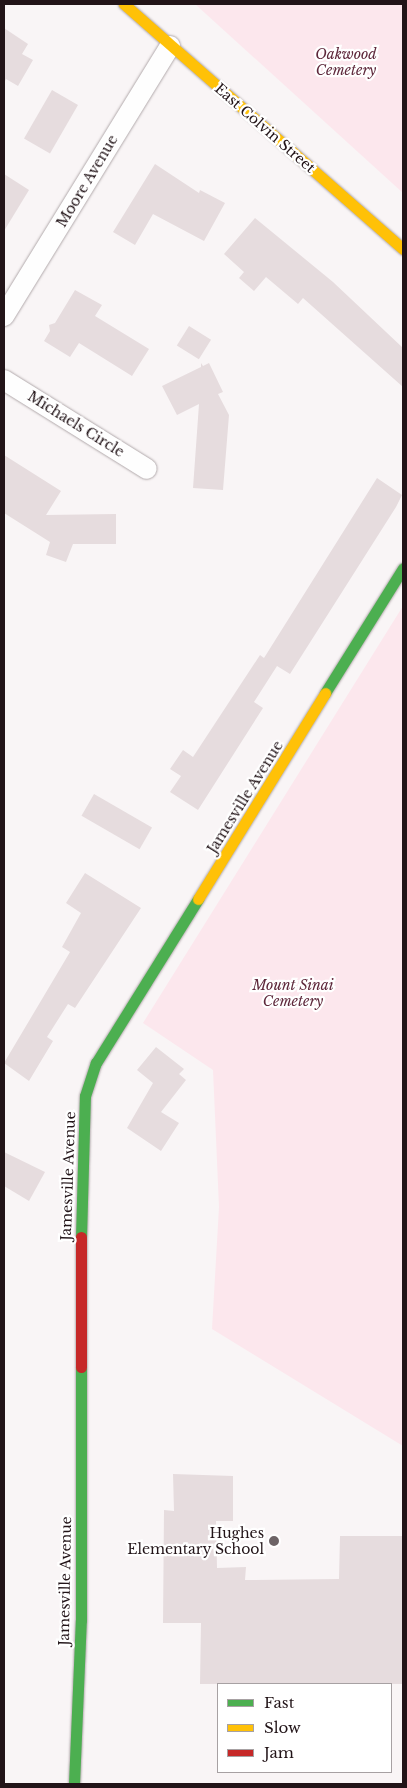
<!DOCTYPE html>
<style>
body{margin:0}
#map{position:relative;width:407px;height:1788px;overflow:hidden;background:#f9f5f6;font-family:"Libre Baskerville",serif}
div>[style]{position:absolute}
.green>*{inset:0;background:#fce7ed}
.building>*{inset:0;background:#e6dcde;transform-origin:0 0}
.roads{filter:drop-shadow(0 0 1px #b2aaac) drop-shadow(0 0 1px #b2aaac)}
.street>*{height:20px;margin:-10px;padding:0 10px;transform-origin:10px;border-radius:10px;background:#fefefe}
.fast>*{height:11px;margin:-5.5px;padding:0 5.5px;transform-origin:5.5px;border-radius:5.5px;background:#4caf50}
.slow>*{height:11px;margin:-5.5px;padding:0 5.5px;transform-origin:5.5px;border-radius:5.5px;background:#ffc107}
.jam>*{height:11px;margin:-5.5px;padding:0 5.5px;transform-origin:5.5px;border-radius:5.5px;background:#c62828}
.dots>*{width:14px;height:14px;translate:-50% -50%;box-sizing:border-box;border:2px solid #fff;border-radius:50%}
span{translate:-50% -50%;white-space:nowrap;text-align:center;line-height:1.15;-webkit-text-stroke:4.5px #fff;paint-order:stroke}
.park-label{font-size:14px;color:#5e283b;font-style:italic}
.street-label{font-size:14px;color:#221418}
.poi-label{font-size:14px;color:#221418}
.right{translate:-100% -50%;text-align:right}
.frame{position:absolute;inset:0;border:5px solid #221418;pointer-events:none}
.legend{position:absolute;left:217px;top:1683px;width:175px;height:90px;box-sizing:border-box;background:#fff;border:1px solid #a7a1a3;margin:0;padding:6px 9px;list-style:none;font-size:15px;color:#221418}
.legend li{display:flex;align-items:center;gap:10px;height:25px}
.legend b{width:25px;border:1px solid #a7a1a3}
</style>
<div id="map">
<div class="green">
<div style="clip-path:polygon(195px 4px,403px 4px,403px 193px)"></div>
<div style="clip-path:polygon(403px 606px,403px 1446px,212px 1329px,219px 1207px,213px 1070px,143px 1023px)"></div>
</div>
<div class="building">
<div style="clip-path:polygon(4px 28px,28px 44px,22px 54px,33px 60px,18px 86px,6px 79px,4px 83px)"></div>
<div style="left:52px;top:90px;width:30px;height:56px;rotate:30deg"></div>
<div style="clip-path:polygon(155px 164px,199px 193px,200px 190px,225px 203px,204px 241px,153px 214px,135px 245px,113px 232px)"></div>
<div style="clip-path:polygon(4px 174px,29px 190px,4px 231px)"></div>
<div style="clip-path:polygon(255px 218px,333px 282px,403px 348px,403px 387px,303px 298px,298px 304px,266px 277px,254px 291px,239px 278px,244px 272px,224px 254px)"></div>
<div style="clip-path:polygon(75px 290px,102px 305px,95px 316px,149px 349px,132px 376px,79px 343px,70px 357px,44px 341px,50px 331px,49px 325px,55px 323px)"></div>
<div style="left:189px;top:326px;width:26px;height:23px;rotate:32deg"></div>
<div style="clip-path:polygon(201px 363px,203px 366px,209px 363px,223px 392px,218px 394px,229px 415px,223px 490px,193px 488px,199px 404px,177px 415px,162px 386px,201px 367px)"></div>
<div style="clip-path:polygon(4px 455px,61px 491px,46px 515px,116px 514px,116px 544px,73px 544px,66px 562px,46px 555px,50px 542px,4px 513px)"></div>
<div style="clip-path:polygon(377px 478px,402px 495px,396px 507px,290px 674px,277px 666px,254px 702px,263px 708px,198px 810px,170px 792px,181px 776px,170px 769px,183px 750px,193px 757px,260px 655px,264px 658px)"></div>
<div style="left:94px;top:794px;width:67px;height:25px;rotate:30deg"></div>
<div style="clip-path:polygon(85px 873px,141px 908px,75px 1008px,68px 1004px,47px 1037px,53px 1041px,29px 1081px,4px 1063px,70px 952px,62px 947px,81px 913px,66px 903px)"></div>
<div style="clip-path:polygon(156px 1047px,184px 1069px,179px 1074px,186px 1080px,161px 1112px,179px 1123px,161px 1151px,127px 1128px,153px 1083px,137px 1070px)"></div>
<div style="clip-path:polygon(4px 1152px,45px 1172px,29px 1201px,4px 1186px)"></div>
<div style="clip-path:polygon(173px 1474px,233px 1476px,233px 1521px,216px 1521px,217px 1568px,246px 1567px,245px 1580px,339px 1579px,340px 1536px,403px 1536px,403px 1684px,200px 1684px,201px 1623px,163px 1623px,164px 1510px,174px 1511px)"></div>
</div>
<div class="roads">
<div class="street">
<div style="left:4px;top:316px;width:317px;rotate:-58.4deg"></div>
<div style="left:4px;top:380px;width:168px;rotate:31.9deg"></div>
</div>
<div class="fast">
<div style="left:325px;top:693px;width:147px;rotate:-58deg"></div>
<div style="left:81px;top:1237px;width:141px;rotate:-88.4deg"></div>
<div style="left:85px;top:1096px;width:35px;rotate:-72deg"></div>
<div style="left:96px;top:1063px;width:193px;rotate:-58.1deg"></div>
<div style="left:74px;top:1784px;width:164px;rotate:-87.6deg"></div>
<div style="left:81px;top:1620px;width:253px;rotate:-90deg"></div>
</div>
<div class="slow">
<div style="left:124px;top:4px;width:371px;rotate:41.3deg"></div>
<div style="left:198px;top:899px;width:242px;rotate:-58.3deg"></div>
</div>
<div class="jam">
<div style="left:81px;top:1237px;width:130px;rotate:90deg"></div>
</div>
</div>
<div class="dots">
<div style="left:274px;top:1541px;background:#6d6366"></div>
</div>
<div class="park-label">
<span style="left:346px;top:62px">Oakwood<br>Cemetery</span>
<span style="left:293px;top:993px">Mount Sinai<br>Cemetery</span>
</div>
<div class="street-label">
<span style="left:265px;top:128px;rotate:41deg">East Colvin Street</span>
<span style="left:87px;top:181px;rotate:-59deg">Moore Avenue</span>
<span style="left:76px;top:424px;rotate:32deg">Michaels Circle</span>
<span style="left:245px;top:797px;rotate:-58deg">Jamesville Avenue</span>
<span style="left:68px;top:1176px;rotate:-88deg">Jamesville Avenue</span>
<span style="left:65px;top:1581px;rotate:-89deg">Jamesville Avenue</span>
</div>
<div class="poi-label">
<span class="right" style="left:264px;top:1541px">Hughes<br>Elementary School</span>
</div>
<div class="frame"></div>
<ul class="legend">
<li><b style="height:6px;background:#4caf50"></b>Fast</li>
<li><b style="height:6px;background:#ffc107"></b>Slow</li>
<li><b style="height:6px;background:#c62828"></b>Jam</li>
</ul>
</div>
